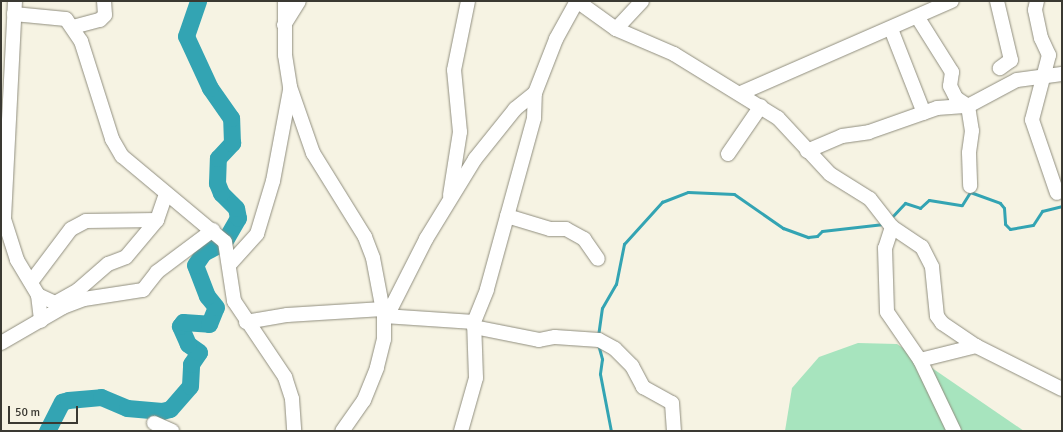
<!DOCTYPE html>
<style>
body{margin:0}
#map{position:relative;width:1063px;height:432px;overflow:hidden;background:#f6f3e3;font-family:Signika,sans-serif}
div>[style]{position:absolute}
.green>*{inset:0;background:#a7e4be}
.stream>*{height:3px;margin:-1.5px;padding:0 1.5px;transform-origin:1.5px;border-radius:1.5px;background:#33a4b3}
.river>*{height:17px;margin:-8.5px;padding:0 8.5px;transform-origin:8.5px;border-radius:8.5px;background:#33a4b3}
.roads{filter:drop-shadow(0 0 1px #908e7f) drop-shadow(0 0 1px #908e7f)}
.minor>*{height:14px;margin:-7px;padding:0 7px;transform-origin:7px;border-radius:7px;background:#fff}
span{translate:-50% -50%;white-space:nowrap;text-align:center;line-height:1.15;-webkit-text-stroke:3.5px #f6f3e3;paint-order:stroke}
.frame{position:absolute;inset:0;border:2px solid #3a3932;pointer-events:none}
.scale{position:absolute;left:8px;top:406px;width:70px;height:18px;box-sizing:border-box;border:2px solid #3a3932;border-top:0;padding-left:5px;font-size:12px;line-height:14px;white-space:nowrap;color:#3a3932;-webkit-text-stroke:3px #f6f3e3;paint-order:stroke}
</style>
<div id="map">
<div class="green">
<div style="clip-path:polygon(858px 343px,897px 344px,1024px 431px,785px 431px,792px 388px,819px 357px)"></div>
</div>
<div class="stream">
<div style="left:890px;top:219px;width:22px;rotate:-47deg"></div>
<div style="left:905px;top:203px;width:16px;rotate:18deg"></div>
<div style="left:920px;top:208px;width:12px;rotate:-42deg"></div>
<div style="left:929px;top:200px;width:33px;rotate:9deg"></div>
<div style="left:962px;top:205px;width:15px;rotate:-58deg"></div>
<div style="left:970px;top:192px;width:32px;rotate:20deg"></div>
<div style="left:1000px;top:203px;width:6px;rotate:51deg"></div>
<div style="left:1004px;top:208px;width:16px;rotate:86deg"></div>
<div style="left:1005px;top:224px;width:7px;rotate:45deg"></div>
<div style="left:1010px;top:229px;width:23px;rotate:-10deg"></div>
<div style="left:1033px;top:225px;width:17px;rotate:-57deg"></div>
<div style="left:1042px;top:211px;width:21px;rotate:-14deg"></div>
<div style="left:598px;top:336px;width:28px;rotate:-82deg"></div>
<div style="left:602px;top:308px;width:28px;rotate:-60deg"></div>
<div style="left:616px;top:284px;width:41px;rotate:-78.7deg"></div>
<div style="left:624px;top:244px;width:57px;rotate:-47.9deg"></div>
<div style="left:662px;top:202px;width:28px;rotate:-21deg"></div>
<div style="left:688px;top:192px;width:46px;rotate:2.5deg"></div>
<div style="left:734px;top:194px;width:60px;rotate:34.8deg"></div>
<div style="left:783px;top:228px;width:27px;rotate:20deg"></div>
<div style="left:808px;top:237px;width:9px;rotate:-6deg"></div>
<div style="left:817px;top:236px;width:7px;rotate:-45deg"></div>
<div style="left:822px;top:231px;width:62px;rotate:-6.4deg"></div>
<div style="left:598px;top:344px;width:16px;rotate:75deg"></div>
<div style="left:602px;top:359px;width:15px;rotate:98deg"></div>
<div style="left:600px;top:374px;width:58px;rotate:79.1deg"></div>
</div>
<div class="river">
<div style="left:47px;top:431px;width:33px;rotate:-63deg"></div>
<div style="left:62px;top:402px;width:6px;rotate:-18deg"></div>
<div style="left:68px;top:400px;width:33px;rotate:-5deg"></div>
<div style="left:101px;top:397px;width:28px;rotate:23deg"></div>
<div style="left:127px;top:408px;width:35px;rotate:5deg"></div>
<div style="left:162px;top:411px;width:8px;rotate:-14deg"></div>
<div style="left:170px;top:409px;width:30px;rotate:-49deg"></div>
<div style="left:190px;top:386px;width:22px;rotate:-87deg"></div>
<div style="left:191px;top:364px;width:14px;rotate:-56deg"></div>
<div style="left:199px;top:352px;width:14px;rotate:-144deg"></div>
<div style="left:188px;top:344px;width:20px;rotate:-114deg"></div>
<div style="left:180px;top:326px;width:5px;rotate:-53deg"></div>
<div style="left:183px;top:322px;width:26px;rotate:4deg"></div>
<div style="left:209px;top:324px;width:18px;rotate:-68deg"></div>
<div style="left:216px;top:307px;width:14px;rotate:-129deg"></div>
<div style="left:207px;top:296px;width:33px;rotate:-111deg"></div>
<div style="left:195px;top:265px;width:14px;rotate:-56deg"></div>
<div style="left:203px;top:253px;width:24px;rotate:-28deg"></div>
<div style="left:224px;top:242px;width:28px;rotate:-60deg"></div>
<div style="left:238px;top:218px;width:10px;rotate:-101deg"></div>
<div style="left:236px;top:208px;width:21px;rotate:-135deg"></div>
<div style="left:221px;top:193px;width:11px;rotate:-112deg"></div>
<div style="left:217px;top:183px;width:25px;rotate:-88deg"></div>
<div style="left:218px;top:158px;width:21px;rotate:-47deg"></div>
<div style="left:232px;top:143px;width:25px;rotate:-92deg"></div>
<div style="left:231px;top:118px;width:37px;rotate:-125deg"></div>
<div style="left:210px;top:88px;width:57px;rotate:-114.8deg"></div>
<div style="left:186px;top:36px;width:37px;rotate:-71deg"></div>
</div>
<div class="roads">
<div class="minor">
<div style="left:15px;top:1px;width:218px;rotate:92.9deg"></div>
<div style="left:4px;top:219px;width:43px;rotate:72.4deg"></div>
<div style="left:17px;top:260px;width:41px;rotate:59deg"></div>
<div style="left:38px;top:295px;width:26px;rotate:83deg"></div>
<div style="left:285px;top:1px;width:54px;rotate:90deg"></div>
<div style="left:285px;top:55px;width:32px;rotate:81deg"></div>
<div style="left:290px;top:87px;width:70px;rotate:70.8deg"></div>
<div style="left:313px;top:153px;width:99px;rotate:58.2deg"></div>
<div style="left:365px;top:237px;width:22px;rotate:69deg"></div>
<div style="left:373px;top:258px;width:59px;rotate:79.3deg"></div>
<div style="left:384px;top:316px;width:23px;rotate:90deg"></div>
<div style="left:384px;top:339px;width:30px;rotate:104deg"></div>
<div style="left:377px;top:368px;width:35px;rotate:112deg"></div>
<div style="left:364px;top:400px;width:38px;rotate:125deg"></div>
<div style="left:577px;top:1px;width:48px;rotate:35.7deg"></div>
<div style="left:616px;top:29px;width:63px;rotate:23.3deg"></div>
<div style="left:674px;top:54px;width:122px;rotate:31.6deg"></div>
<div style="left:778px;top:118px;width:76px;rotate:47.1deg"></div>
<div style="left:830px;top:174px;width:47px;rotate:32deg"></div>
<div style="left:870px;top:199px;width:36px;rotate:52deg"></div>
<div style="left:892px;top:227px;width:36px;rotate:34deg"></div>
<div style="left:922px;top:247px;width:22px;rotate:63deg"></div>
<div style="left:932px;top:267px;width:49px;rotate:84.2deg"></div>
<div style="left:937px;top:316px;width:9px;rotate:54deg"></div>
<div style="left:942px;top:323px;width:41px;rotate:34.1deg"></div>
<div style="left:976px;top:346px;width:96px;rotate:26.6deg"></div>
<div style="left:997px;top:1px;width:61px;rotate:76.7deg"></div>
<div style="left:1011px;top:60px;width:14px;rotate:144deg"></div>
<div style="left:1037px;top:1px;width:9px;rotate:103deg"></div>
<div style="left:1035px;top:10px;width:29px;rotate:78deg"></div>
<div style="left:1041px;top:38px;width:19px;rotate:65deg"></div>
<div style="left:1049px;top:55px;width:67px;rotate:104.7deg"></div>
<div style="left:1032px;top:120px;width:77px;rotate:71.1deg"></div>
<div style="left:14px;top:14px;width:52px;rotate:5.5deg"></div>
<div style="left:66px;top:19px;width:27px;rotate:56deg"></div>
<div style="left:81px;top:41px;width:103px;rotate:72.4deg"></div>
<div style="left:112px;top:139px;width:20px;rotate:60deg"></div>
<div style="left:122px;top:156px;width:134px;rotate:39.9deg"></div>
<div style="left:225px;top:242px;width:60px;rotate:81.3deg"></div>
<div style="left:234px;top:301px;width:92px;rotate:56.1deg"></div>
<div style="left:285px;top:377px;width:23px;rotate:72deg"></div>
<div style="left:292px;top:399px;width:32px;rotate:86deg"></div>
<div style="left:918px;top:18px;width:64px;rotate:57.8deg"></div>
<div style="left:952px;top:72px;width:14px;rotate:98deg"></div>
<div style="left:950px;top:86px;width:13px;rotate:63deg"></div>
<div style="left:956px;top:98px;width:14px;rotate:34deg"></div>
<div style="left:968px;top:106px;width:25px;rotate:81deg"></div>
<div style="left:972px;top:131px;width:22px;rotate:98deg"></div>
<div style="left:969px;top:153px;width:33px;rotate:88deg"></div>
<div style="left:284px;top:25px;width:28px;rotate:-58deg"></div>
<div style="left:73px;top:27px;width:28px;rotate:-15deg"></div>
<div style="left:100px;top:20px;width:7px;rotate:-45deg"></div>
<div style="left:105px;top:15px;width:14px;rotate:-94deg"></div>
<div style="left:616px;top:29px;width:38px;rotate:-47deg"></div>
<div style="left:891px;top:29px;width:90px;rotate:68.6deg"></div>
<div style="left:741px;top:93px;width:230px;rotate:-23.6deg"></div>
<div style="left:807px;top:151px;width:38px;rotate:-23deg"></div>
<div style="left:842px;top:136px;width:27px;rotate:-8deg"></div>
<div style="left:869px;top:132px;width:72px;rotate:-19.4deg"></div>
<div style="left:937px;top:108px;width:31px;rotate:-4deg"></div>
<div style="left:968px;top:106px;width:55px;rotate:-28deg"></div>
<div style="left:1017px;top:80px;width:45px;rotate:-7.6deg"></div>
<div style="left:728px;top:154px;width:58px;rotate:-55.5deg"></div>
<div style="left:450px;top:195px;width:64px;rotate:-81deg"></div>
<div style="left:460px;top:132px;width:62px;rotate:-95.5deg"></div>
<div style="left:454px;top:70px;width:70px;rotate:-78.5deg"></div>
<div style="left:507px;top:216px;width:45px;rotate:16.8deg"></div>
<div style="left:550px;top:229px;width:16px"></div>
<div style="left:566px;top:229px;width:21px;rotate:29deg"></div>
<div style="left:584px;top:239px;width:24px;rotate:55deg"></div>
<div style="left:892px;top:227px;width:22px;rotate:108deg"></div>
<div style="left:885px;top:248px;width:64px;rotate:88.2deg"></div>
<div style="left:887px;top:312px;width:58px;rotate:55.5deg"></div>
<div style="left:920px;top:360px;width:79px;rotate:64.4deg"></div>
<div style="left:229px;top:265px;width:42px;rotate:-47.9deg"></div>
<div style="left:257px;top:234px;width:55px;rotate:-73.2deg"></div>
<div style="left:273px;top:181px;width:93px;rotate:-79.4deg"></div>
<div style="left:31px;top:282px;width:66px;rotate:-53deg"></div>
<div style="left:71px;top:229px;width:17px;rotate:-28deg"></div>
<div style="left:86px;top:221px;width:71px;rotate:-0.8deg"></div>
<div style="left:38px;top:295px;width:19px;rotate:25deg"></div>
<div style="left:55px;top:303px;width:26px;rotate:-29deg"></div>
<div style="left:78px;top:290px;width:40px;rotate:-41deg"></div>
<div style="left:108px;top:264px;width:19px;rotate:-21deg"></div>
<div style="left:126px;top:257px;width:48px;rotate:-50deg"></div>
<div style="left:157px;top:220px;width:28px;rotate:-71deg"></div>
<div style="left:384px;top:316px;width:90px;rotate:3.8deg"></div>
<div style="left:474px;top:322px;width:35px;rotate:-68deg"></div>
<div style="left:487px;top:289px;width:177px;rotate:-74.6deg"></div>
<div style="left:534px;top:118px;width:25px;rotate:-88deg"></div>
<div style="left:535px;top:93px;width:58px;rotate:-68.7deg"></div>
<div style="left:556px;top:39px;width:43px;rotate:-61.1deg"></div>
<div style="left:386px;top:318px;width:89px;rotate:-63.1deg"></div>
<div style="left:426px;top:239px;width:94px;rotate:-58.5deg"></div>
<div style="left:475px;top:159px;width:64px;rotate:-51.3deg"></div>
<div style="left:515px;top:109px;width:26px;rotate:-39deg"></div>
<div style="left:246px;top:322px;width:42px;rotate:-9.7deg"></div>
<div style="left:287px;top:315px;width:96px;rotate:-3.6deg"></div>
<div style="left:474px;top:327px;width:66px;rotate:11.3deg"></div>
<div style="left:539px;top:340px;width:16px;rotate:-11deg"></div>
<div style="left:555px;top:337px;width:44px;rotate:3.9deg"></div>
<div style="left:599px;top:340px;width:18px;rotate:29deg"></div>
<div style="left:615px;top:349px;width:24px;rotate:45deg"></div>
<div style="left:632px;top:366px;width:24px;rotate:62deg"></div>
<div style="left:643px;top:387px;width:33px;rotate:29deg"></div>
<div style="left:672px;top:403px;width:28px;rotate:86deg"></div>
<div style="left:1px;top:343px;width:72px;rotate:-30.1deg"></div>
<div style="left:63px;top:307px;width:22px;rotate:-21deg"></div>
<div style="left:84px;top:299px;width:60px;rotate:-8.7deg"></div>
<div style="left:143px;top:290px;width:23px;rotate:-52deg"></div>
<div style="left:157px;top:272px;width:70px;rotate:-36.9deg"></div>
<div style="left:920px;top:360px;width:58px;rotate:-14deg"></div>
<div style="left:154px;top:423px;width:20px;rotate:24deg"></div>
<div style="left:461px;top:431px;width:55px;rotate:-74.2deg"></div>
<div style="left:476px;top:378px;width:56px;rotate:-92deg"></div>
</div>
</div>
<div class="frame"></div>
<div class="scale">50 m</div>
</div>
